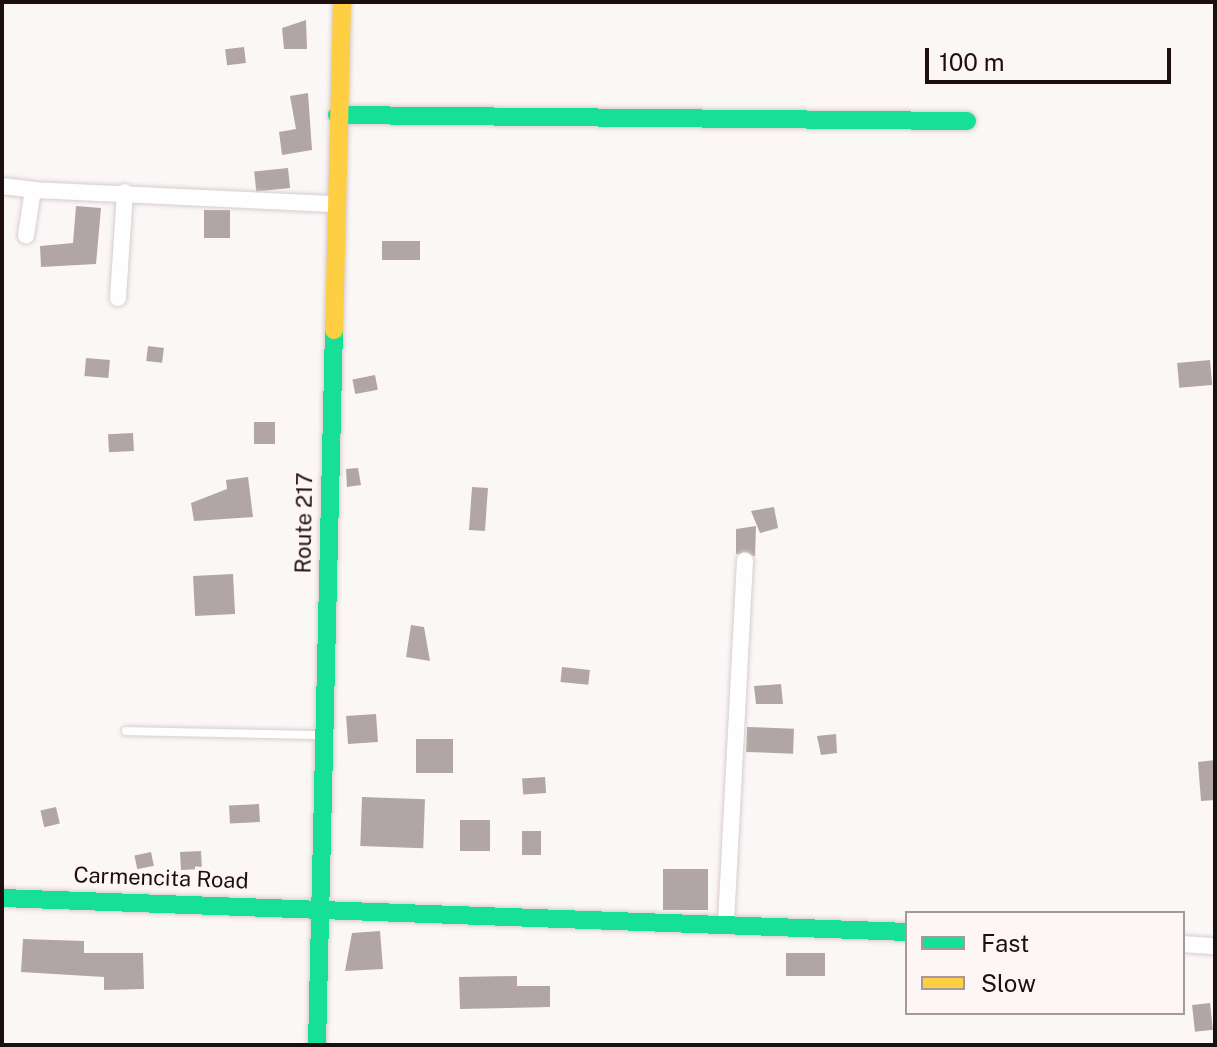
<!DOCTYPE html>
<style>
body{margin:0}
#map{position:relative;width:1217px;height:1047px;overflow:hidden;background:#fcf7f7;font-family:"Public Sans",sans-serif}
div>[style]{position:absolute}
.building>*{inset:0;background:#b2a5a5;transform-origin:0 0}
.roads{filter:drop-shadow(0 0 2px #d7cdcd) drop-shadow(0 0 2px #d7cdcd)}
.lane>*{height:8px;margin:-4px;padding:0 4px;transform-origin:4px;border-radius:4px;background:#fffefe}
.street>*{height:16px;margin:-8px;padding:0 8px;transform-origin:8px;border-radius:8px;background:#fffefe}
.fast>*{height:18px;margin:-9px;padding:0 9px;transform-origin:9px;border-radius:9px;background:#16e098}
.slow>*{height:18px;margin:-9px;padding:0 9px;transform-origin:9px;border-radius:9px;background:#ffcf43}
span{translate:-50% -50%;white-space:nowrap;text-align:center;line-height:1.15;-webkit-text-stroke:8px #fef6f5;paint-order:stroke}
.street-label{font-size:22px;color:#1d0f0f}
.frame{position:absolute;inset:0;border:4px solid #1d0f0f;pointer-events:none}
.legend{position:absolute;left:905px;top:911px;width:280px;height:104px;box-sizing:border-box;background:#fef6f5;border:2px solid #a49a99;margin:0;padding:10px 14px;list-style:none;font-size:24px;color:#1d0f0f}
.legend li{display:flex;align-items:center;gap:16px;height:40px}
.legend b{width:40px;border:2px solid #a49a99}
.scale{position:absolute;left:925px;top:48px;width:246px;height:36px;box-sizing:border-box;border:4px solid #1d0f0f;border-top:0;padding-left:10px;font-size:24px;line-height:28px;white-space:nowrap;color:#1d0f0f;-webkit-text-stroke:6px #fef6f5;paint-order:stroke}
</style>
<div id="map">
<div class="building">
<div style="clip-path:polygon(306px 20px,307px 49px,284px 49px,282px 28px)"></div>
<div style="left:244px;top:47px;width:16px;height:19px;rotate:83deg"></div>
<div style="clip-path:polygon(308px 93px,312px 150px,282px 155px,279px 132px,296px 129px,290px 96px)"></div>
<div style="left:288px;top:168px;width:20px;height:34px;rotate:84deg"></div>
<div style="clip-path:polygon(76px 206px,101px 208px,96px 264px,41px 267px,40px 246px,73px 243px)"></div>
<div style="left:204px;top:210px;width:26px;height:28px"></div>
<div style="left:382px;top:241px;width:38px;height:19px"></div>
<div style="left:148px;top:346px;width:16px;height:15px;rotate:7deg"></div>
<div style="left:86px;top:358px;width:24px;height:18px;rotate:5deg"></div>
<div style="left:1210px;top:360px;width:25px;height:33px;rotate:85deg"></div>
<div style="left:375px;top:375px;width:15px;height:23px;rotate:79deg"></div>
<div style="left:254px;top:422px;width:21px;height:22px"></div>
<div style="left:133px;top:433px;width:18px;height:25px;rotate:87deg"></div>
<div style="clip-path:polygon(358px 468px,361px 485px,347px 487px,346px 469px)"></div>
<div style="clip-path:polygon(248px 477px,253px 517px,194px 521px,191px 503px,227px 489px,226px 480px)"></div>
<div style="left:472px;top:487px;width:16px;height:43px;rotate:4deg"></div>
<div style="clip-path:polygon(774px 507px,778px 528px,760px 533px,751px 511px)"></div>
<div style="clip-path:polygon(756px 526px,755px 556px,736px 554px,736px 529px)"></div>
<div style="left:233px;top:574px;width:40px;height:40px;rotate:87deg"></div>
<div style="clip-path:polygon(411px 625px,424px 627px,430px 661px,406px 657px)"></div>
<div style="left:562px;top:667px;width:28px;height:15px;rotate:6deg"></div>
<div style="clip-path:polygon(781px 684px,783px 704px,756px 704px,754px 686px)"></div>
<div style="left:376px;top:714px;width:28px;height:30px;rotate:86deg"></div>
<div style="left:747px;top:727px;width:47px;height:25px;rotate:2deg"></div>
<div style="clip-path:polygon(836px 734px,837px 753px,821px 755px,817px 736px)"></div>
<div style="left:416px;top:739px;width:37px;height:34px"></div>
<div style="clip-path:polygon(1215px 760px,1215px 800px,1201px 801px,1198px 762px)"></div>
<div style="left:545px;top:777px;width:16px;height:23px;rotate:86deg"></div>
<div style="left:362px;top:797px;width:63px;height:49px;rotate:2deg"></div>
<div style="left:259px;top:804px;width:18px;height:30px;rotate:87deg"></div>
<div style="left:56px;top:807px;width:17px;height:16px;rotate:77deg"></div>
<div style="left:460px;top:820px;width:30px;height:31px"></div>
<div style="left:522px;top:831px;width:19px;height:24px"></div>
<div style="left:201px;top:851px;width:18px;height:21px;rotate:87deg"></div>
<div style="left:151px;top:852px;width:14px;height:17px;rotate:78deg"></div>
<div style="left:708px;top:869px;width:41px;height:45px;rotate:90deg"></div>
<div style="clip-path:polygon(380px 931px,383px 969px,345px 971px,352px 933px)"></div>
<div style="clip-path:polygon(23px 939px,84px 941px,84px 953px,143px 953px,144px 989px,104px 990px,104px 977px,21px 972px)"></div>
<div style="left:786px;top:953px;width:39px;height:23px"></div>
<div style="clip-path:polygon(517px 976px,517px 986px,550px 986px,550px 1007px,460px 1009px,459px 977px)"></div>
<div style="left:1210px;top:1003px;width:27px;height:18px;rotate:84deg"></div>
</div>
<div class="roads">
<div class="lane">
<div style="left:126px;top:731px;width:197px;rotate:1.2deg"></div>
</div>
<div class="street">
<div style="left:2px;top:186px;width:31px;rotate:7deg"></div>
<div style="left:33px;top:190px;width:46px;rotate:98.8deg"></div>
<div style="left:33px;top:190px;width:302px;rotate:2.7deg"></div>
<div style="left:118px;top:298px;width:106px;rotate:-86.2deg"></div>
<div style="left:726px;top:923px;width:363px;rotate:-87deg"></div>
<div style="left:1183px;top:944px;width:32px;rotate:4deg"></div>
</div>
<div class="fast">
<div style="left:337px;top:115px;width:630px;rotate:0.55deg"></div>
<div style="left:2px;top:898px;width:906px;rotate:2.15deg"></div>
<div style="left:317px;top:1045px;width:715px;rotate:-88.64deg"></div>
</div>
<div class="slow">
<div style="left:334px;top:330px;width:328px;rotate:-88.6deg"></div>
</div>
</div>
<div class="street-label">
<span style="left:304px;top:523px;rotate:-89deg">Route 217</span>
<span style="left:161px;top:878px;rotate:2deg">Carmencita Road</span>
</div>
<div class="frame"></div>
<ul class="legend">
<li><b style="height:10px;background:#16e098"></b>Fast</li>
<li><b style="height:10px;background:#ffcf43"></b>Slow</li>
</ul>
<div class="scale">100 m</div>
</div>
